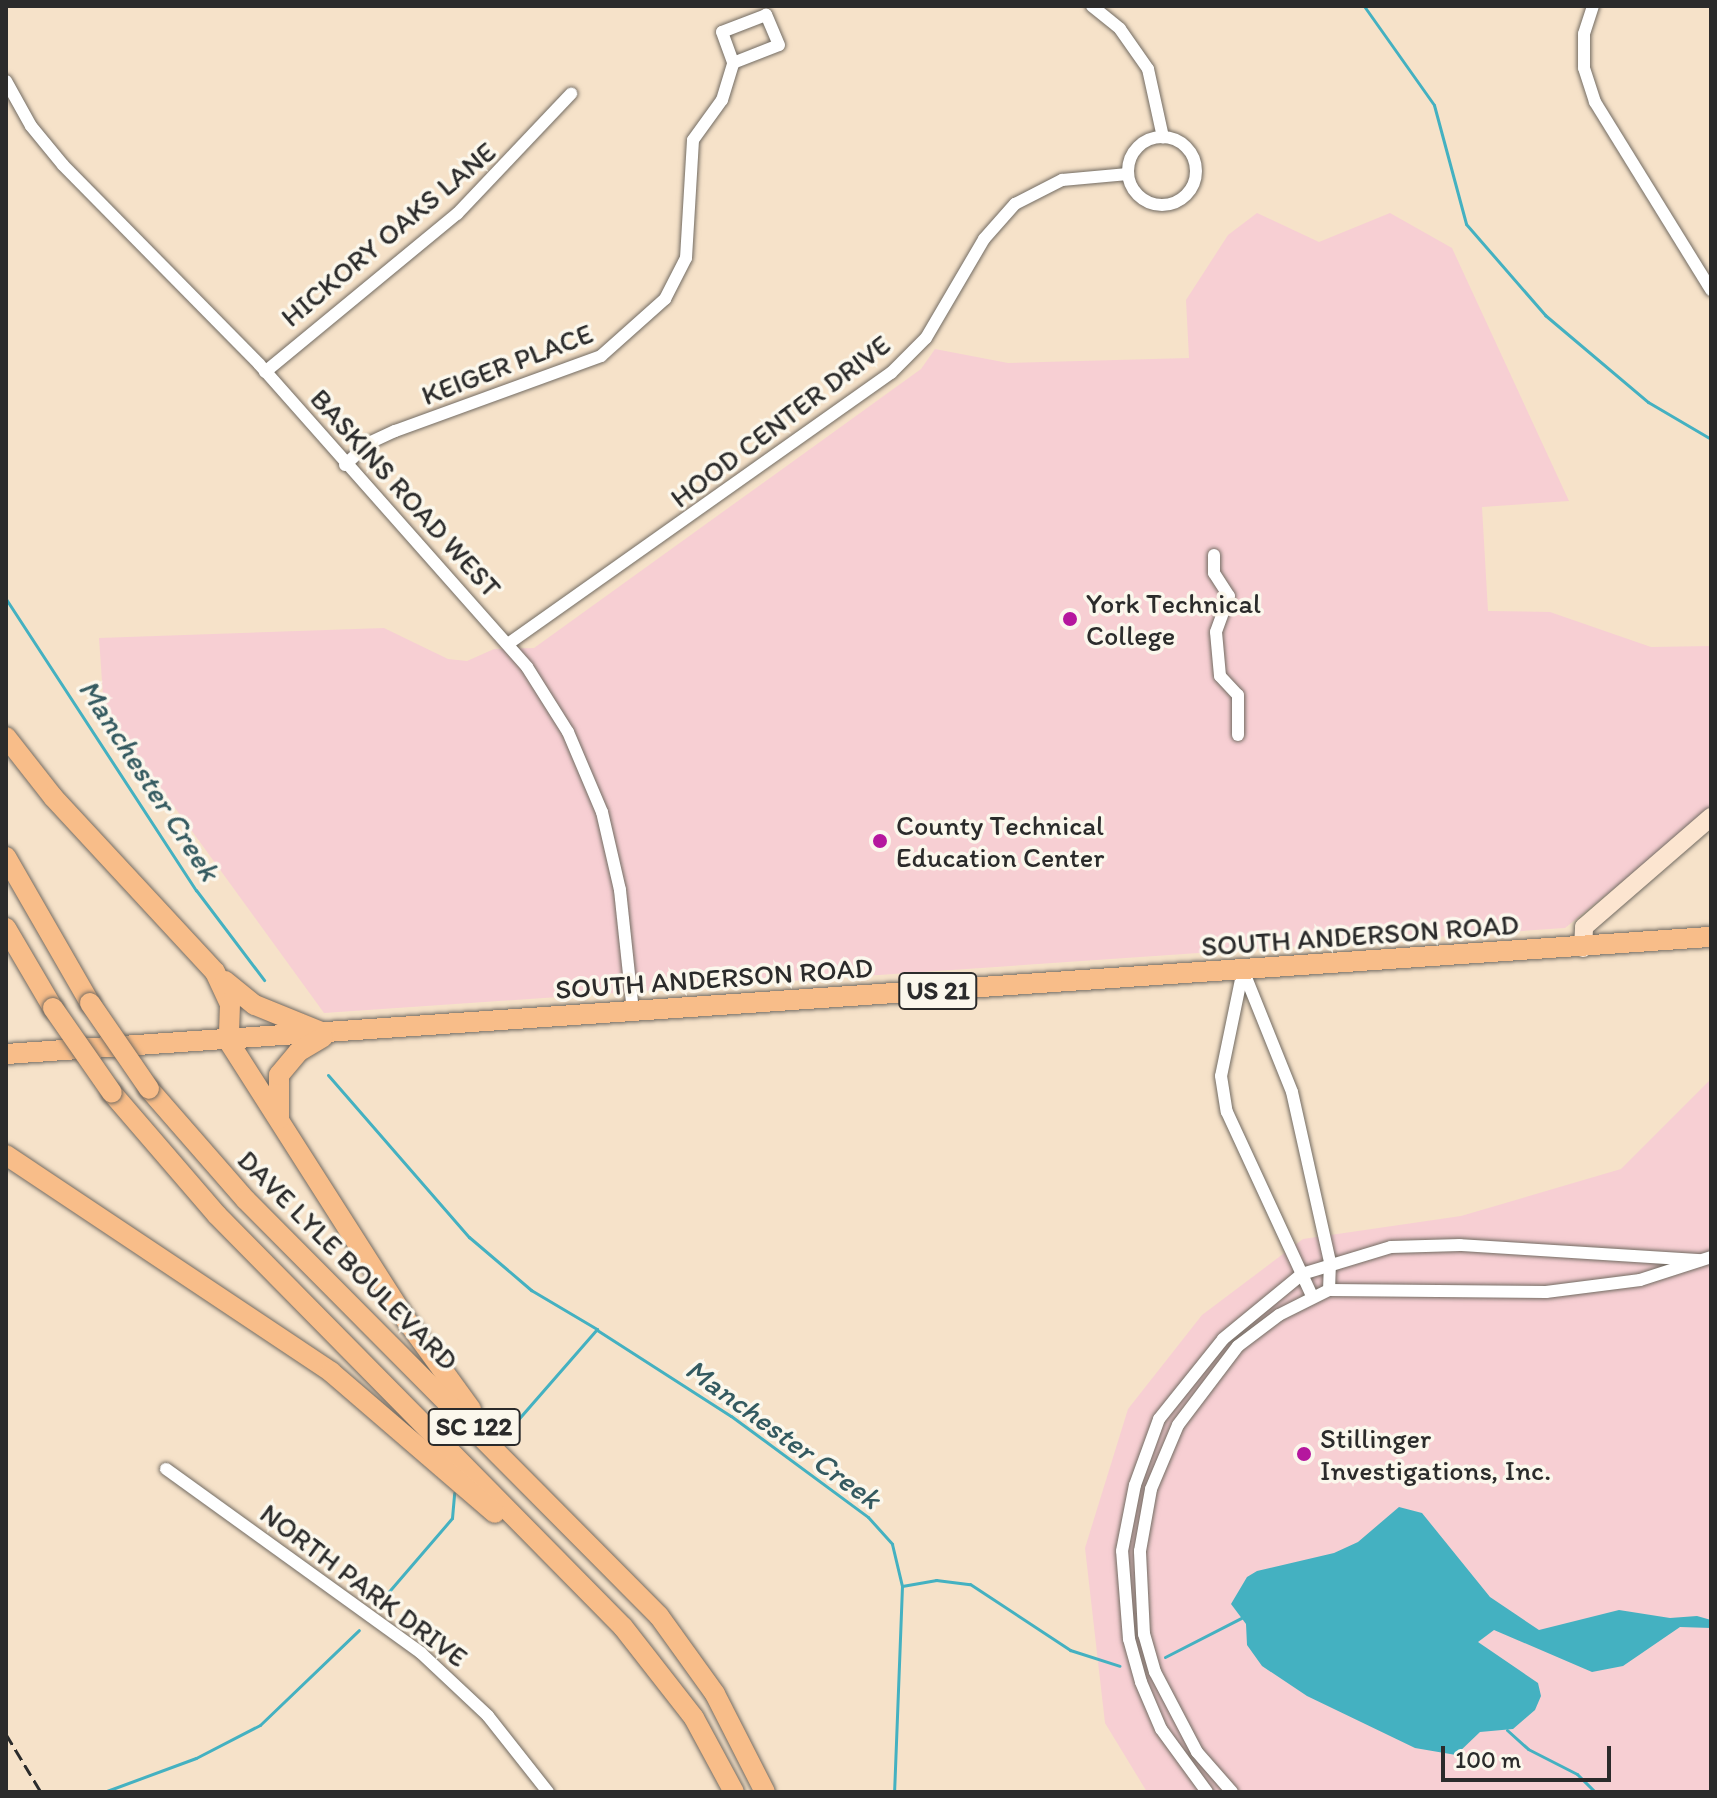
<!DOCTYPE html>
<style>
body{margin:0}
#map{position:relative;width:1717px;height:1798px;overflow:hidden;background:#f6e2c9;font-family:Itim,sans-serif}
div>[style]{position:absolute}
.built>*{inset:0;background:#f7cfd3}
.water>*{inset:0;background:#44b1c1}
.stream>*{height:3px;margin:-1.5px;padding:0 1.5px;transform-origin:1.5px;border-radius:1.5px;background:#44b1c1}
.roads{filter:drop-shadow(0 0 2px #726b62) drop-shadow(0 0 2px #726b62)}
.street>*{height:12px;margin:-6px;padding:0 6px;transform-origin:6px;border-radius:6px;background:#fff}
.street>.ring{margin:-6px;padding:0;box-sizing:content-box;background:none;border:12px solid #fff;border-radius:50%}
.secondary>*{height:18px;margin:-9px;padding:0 9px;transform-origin:9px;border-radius:9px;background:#fce5d0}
.primary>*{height:20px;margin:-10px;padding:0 10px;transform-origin:10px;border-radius:10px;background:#f8bd89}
.rail>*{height:3px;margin-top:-1.5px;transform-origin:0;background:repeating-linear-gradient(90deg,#2b2b2b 0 12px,transparent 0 18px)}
.bridges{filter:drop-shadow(0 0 2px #726b62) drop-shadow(0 0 2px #726b62)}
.primary-bridge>*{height:20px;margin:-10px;padding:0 10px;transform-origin:10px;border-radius:10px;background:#f8bd89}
.dots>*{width:22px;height:22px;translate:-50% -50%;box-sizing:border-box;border:4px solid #fbf7ec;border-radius:50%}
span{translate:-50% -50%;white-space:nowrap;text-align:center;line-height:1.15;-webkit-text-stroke:7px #fbf7ec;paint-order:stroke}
.shield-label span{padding:2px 6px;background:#fbf7ec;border:2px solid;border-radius:6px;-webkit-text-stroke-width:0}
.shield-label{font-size:26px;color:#2b2b2b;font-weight:700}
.street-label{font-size:28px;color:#2b2b2b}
.poi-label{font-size:28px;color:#2b2b2b}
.left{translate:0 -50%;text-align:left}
.water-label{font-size:30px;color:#345a60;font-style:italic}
.frame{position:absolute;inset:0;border:8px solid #2b2b2b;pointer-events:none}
.scale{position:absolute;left:1441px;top:1746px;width:170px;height:36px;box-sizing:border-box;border:4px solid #2b2b2b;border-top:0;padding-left:10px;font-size:24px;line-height:28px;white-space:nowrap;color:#2b2b2b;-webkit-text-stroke:6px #fbf7ec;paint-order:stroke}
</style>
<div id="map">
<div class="built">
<div style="clip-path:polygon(1257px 213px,1319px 242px,1390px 213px,1452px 248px,1569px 501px,1482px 507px,1488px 611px,1550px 612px,1651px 647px,1711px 646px,1711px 810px,1565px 928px,324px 1013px,104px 710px,99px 638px,384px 628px,448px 659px,467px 661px,494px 649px,534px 648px,921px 369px,935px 349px,1008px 363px,1189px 358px,1186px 300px,1228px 235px)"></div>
<div style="clip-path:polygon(1711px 1079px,1711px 1792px,1147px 1792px,1105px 1723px,1085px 1548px,1128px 1409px,1202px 1315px,1303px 1239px,1461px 1216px,1621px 1169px)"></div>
</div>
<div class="water">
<div style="clip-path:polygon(1399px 1507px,1422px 1513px,1490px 1597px,1539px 1630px,1619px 1610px,1670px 1618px,1697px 1616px,1711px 1620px,1711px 1628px,1680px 1627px,1623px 1666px,1592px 1672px,1494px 1630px,1478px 1642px,1538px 1683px,1541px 1696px,1535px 1710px,1513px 1729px,1480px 1732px,1456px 1755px,1415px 1748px,1307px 1696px,1262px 1666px,1247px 1645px,1246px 1624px,1231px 1604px,1247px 1577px,1257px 1571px,1334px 1553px,1358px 1542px)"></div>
</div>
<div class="stream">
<div style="left:1364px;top:6px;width:121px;rotate:54.7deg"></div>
<div style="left:1434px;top:105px;width:123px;rotate:74.9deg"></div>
<div style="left:1466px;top:224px;width:121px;rotate:49deg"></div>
<div style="left:1545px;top:315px;width:135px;rotate:40.2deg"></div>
<div style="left:1648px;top:402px;width:73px;rotate:30.4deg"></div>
<div style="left:6px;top:599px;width:348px;rotate:56.9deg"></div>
<div style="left:196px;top:890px;width:113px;rotate:52.9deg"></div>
<div style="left:328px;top:1075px;width:215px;rotate:49deg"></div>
<div style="left:469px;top:1237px;width:82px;rotate:40.5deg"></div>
<div style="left:531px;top:1290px;width:77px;rotate:30.6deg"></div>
<div style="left:597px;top:1329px;width:135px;rotate:131.1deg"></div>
<div style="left:597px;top:1330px;width:159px;rotate:32.7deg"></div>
<div style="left:731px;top:1416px;width:170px;rotate:36.4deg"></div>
<div style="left:868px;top:1517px;width:36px;rotate:48deg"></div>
<div style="left:892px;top:1544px;width:43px;rotate:76.6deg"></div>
<div style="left:902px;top:1586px;width:206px;rotate:92.2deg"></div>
<div style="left:902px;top:1586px;width:35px;rotate:-10deg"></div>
<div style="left:936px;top:1580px;width:34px;rotate:7deg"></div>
<div style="left:970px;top:1584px;width:120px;rotate:33.4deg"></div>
<div style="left:1070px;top:1650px;width:52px;rotate:17.7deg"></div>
<div style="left:379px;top:1603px;width:112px;rotate:-49.3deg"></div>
<div style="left:452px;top:1518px;width:25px;rotate:-85deg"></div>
<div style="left:1165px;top:1657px;width:88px;rotate:-27.1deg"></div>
<div style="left:1507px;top:1730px;width:28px;rotate:42deg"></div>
<div style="left:1528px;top:1749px;width:55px;rotate:27deg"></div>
<div style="left:1577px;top:1774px;width:25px;rotate:45deg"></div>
<div style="left:104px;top:1792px;width:98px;rotate:-20.3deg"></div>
<div style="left:196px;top:1758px;width:72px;rotate:-27.3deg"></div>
<div style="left:260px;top:1725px;width:137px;rotate:-43.8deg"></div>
</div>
<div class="roads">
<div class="street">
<div style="left:1092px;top:6px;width:36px;rotate:39deg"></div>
<div style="left:1120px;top:29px;width:49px;rotate:55deg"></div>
<div style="left:1148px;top:69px;width:70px;rotate:77.6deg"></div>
<div style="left:1593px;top:6px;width:29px;rotate:108deg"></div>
<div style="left:1584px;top:34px;width:34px;rotate:90deg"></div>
<div style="left:1584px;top:68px;width:36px;rotate:72deg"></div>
<div style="left:1595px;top:102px;width:221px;rotate:58.3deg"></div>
<div style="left:6px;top:81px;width:51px;rotate:60.9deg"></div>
<div style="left:31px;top:126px;width:50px;rotate:50.6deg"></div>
<div style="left:63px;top:165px;width:279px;rotate:45.4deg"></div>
<div style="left:259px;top:364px;width:405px;rotate:48.5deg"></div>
<div style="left:527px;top:667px;width:77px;rotate:57.8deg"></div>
<div style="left:568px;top:732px;width:87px;rotate:67deg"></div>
<div style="left:602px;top:812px;width:80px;rotate:77deg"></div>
<div style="left:620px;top:890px;width:122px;rotate:83.9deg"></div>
<div class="ring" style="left:1128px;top:137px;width:56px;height:56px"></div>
<div style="left:265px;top:372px;width:249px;rotate:-39.5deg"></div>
<div style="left:457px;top:214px;width:166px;rotate:-46.5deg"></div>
<div style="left:345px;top:465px;width:33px;rotate:-43deg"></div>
<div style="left:369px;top:443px;width:29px;rotate:-25deg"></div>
<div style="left:395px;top:431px;width:219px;rotate:-20deg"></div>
<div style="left:601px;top:356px;width:86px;rotate:-41.7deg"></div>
<div style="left:665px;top:299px;width:46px;rotate:-62.9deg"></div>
<div style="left:686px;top:258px;width:118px;rotate:-86.6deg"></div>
<div style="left:693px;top:140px;width:49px;rotate:-54.1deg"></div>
<div style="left:722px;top:100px;width:39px;rotate:-73deg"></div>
<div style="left:733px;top:63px;width:49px;rotate:-21.4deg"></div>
<div style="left:779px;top:45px;width:33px;rotate:-113deg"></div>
<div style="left:766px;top:15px;width:47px;rotate:158.9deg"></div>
<div style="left:722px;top:32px;width:33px;rotate:70deg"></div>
<div style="left:1214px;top:555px;width:18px;rotate:90deg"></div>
<div style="left:1214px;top:573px;width:27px;rotate:57deg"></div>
<div style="left:1229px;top:596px;width:38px;rotate:110deg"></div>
<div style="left:1216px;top:632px;width:44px;rotate:84.8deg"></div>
<div style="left:1220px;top:676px;width:26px;rotate:47deg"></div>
<div style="left:1238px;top:695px;width:40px;rotate:90deg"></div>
<div style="left:508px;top:644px;width:469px;rotate:-35.3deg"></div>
<div style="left:891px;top:373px;width:49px;rotate:-45deg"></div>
<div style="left:926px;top:338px;width:115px;rotate:-59.6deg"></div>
<div style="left:984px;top:239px;width:47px;rotate:-48.5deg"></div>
<div style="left:1015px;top:204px;width:53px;rotate:-27.1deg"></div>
<div style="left:1062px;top:180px;width:66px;rotate:-5.2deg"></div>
<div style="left:1243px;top:970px;width:108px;rotate:101.7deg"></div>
<div style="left:1221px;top:1076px;width:36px;rotate:81deg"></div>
<div style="left:1227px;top:1112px;width:203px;rotate:65.2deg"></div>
<div style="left:1243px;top:970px;width:131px;rotate:68.1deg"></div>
<div style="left:1292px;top:1092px;width:174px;rotate:77.4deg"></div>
<div style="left:1330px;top:1262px;width:28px;rotate:92deg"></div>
<div style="left:166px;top:1469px;width:314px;rotate:35.8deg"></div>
<div style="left:421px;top:1653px;width:92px;rotate:43.2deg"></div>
<div style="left:488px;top:1716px;width:97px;rotate:51.7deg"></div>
<div style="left:1207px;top:1792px;width:78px;rotate:-126.1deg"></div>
<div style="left:1161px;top:1729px;width:51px;rotate:-113.1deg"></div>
<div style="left:1141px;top:1682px;width:45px;rotate:-105.6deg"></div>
<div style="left:1129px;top:1639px;width:88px;rotate:-94.5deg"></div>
<div style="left:1122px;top:1551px;width:67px;rotate:-78.9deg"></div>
<div style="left:1135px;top:1485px;width:70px;rotate:-70deg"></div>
<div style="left:1159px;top:1419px;width:102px;rotate:-51.3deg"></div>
<div style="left:1223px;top:1339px;width:102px;rotate:-39.4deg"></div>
<div style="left:1302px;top:1274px;width:93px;rotate:-16.9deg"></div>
<div style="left:1391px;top:1247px;width:69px;rotate:-1.7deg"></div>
<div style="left:1460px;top:1245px;width:240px;rotate:3.6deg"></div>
<div style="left:1232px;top:1792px;width:53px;rotate:-131.2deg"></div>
<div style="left:1197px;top:1752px;width:90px;rotate:-117.7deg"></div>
<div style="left:1155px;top:1672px;width:40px;rotate:-106deg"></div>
<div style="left:1144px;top:1634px;width:83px;rotate:-92.8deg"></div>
<div style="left:1140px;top:1551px;width:63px;rotate:-79.9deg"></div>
<div style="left:1151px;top:1489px;width:69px;rotate:-67.1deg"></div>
<div style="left:1178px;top:1425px;width:99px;rotate:-52.8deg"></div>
<div style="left:1238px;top:1346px;width:51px;rotate:-37.1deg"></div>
<div style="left:1279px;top:1315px;width:56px;rotate:-26.6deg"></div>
<div style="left:1329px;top:1290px;width:217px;rotate:0.5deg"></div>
<div style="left:1546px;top:1292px;width:95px;rotate:-7.3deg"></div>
<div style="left:1640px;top:1280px;width:75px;rotate:-17.9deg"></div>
</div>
<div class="secondary">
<div style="left:1583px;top:948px;width:21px;rotate:-87deg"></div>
<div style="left:1584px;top:927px;width:168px;rotate:-40.9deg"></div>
</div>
<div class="primary">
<div style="left:6px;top:737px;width:76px;rotate:51.9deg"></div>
<div style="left:53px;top:797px;width:238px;rotate:47.2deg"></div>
<div style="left:215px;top:972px;width:35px;rotate:65deg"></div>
<div style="left:230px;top:1004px;width:38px;rotate:92deg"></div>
<div style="left:229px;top:1042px;width:331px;rotate:57.5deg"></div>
<div style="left:407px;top:1321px;width:109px;rotate:54deg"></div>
<div style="left:6px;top:857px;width:168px;rotate:60.1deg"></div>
<div style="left:6px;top:928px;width:93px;rotate:59.6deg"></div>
<div style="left:225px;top:981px;width:38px;rotate:39deg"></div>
<div style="left:255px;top:1005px;width:69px;rotate:22.1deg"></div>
<div style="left:6px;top:1054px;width:1709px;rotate:-3.93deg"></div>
<div style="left:149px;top:1089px;width:147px;rotate:48.9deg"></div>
<div style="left:246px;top:1200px;width:586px;rotate:45.21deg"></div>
<div style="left:659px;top:1616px;width:96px;rotate:54.3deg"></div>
<div style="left:715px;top:1694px;width:110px;rotate:63deg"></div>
<div style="left:112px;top:1093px;width:161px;rotate:49.3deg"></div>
<div style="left:217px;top:1215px;width:578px;rotate:45.42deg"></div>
<div style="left:623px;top:1627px;width:115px;rotate:52deg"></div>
<div style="left:694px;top:1718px;width:84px;rotate:61.6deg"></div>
<div style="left:279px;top:1119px;width:44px;rotate:-90deg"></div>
<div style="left:279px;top:1075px;width:30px;rotate:-50deg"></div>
<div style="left:298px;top:1052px;width:29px;rotate:-31deg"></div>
<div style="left:6px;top:1155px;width:391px;rotate:33.7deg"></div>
<div style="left:331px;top:1372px;width:216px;rotate:40.7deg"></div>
</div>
</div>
<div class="rail">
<div style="left:6px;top:1734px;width:68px;rotate:58.9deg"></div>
</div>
<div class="bridges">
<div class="primary-bridge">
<div style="left:90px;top:1003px;width:104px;rotate:55.5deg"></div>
<div style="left:53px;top:1008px;width:103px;rotate:55.2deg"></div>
</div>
</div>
<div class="dots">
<div style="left:1070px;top:619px;background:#b5179e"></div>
<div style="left:880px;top:841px;background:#b5179e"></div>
<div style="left:1304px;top:1454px;background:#b5179e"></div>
</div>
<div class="shield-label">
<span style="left:938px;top:991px">US 21</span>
<span style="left:474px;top:1427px">SC 122</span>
</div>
<div class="street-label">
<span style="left:388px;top:234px;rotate:-40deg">HICKORY OAKS LANE</span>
<span style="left:507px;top:364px;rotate:-21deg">KEIGER PLACE</span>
<span style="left:780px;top:421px;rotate:-37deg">HOOD CENTER DRIVE</span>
<span style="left:406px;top:493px;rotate:48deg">BASKINS ROAD WEST</span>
<span style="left:1360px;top:935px;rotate:-4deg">SOUTH ANDERSON ROAD</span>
<span style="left:714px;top:978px;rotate:-4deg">SOUTH ANDERSON ROAD</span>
<span style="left:348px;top:1260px;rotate:45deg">DAVE LYLE BOULEVARD</span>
<span style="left:364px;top:1585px;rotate:37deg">NORTH PARK DRIVE</span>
</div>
<div class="poi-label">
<span class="left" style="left:1086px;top:619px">York Technical<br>College</span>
<span class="left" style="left:896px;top:841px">County Technical<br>Education Center</span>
<span class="left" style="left:1320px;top:1454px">Stillinger<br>Investigations, Inc.</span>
</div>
<div class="water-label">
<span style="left:149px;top:780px;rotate:57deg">Manchester Creek</span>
<span style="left:783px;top:1434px;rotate:36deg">Manchester Creek</span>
</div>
<div class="frame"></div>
<div class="scale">100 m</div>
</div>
